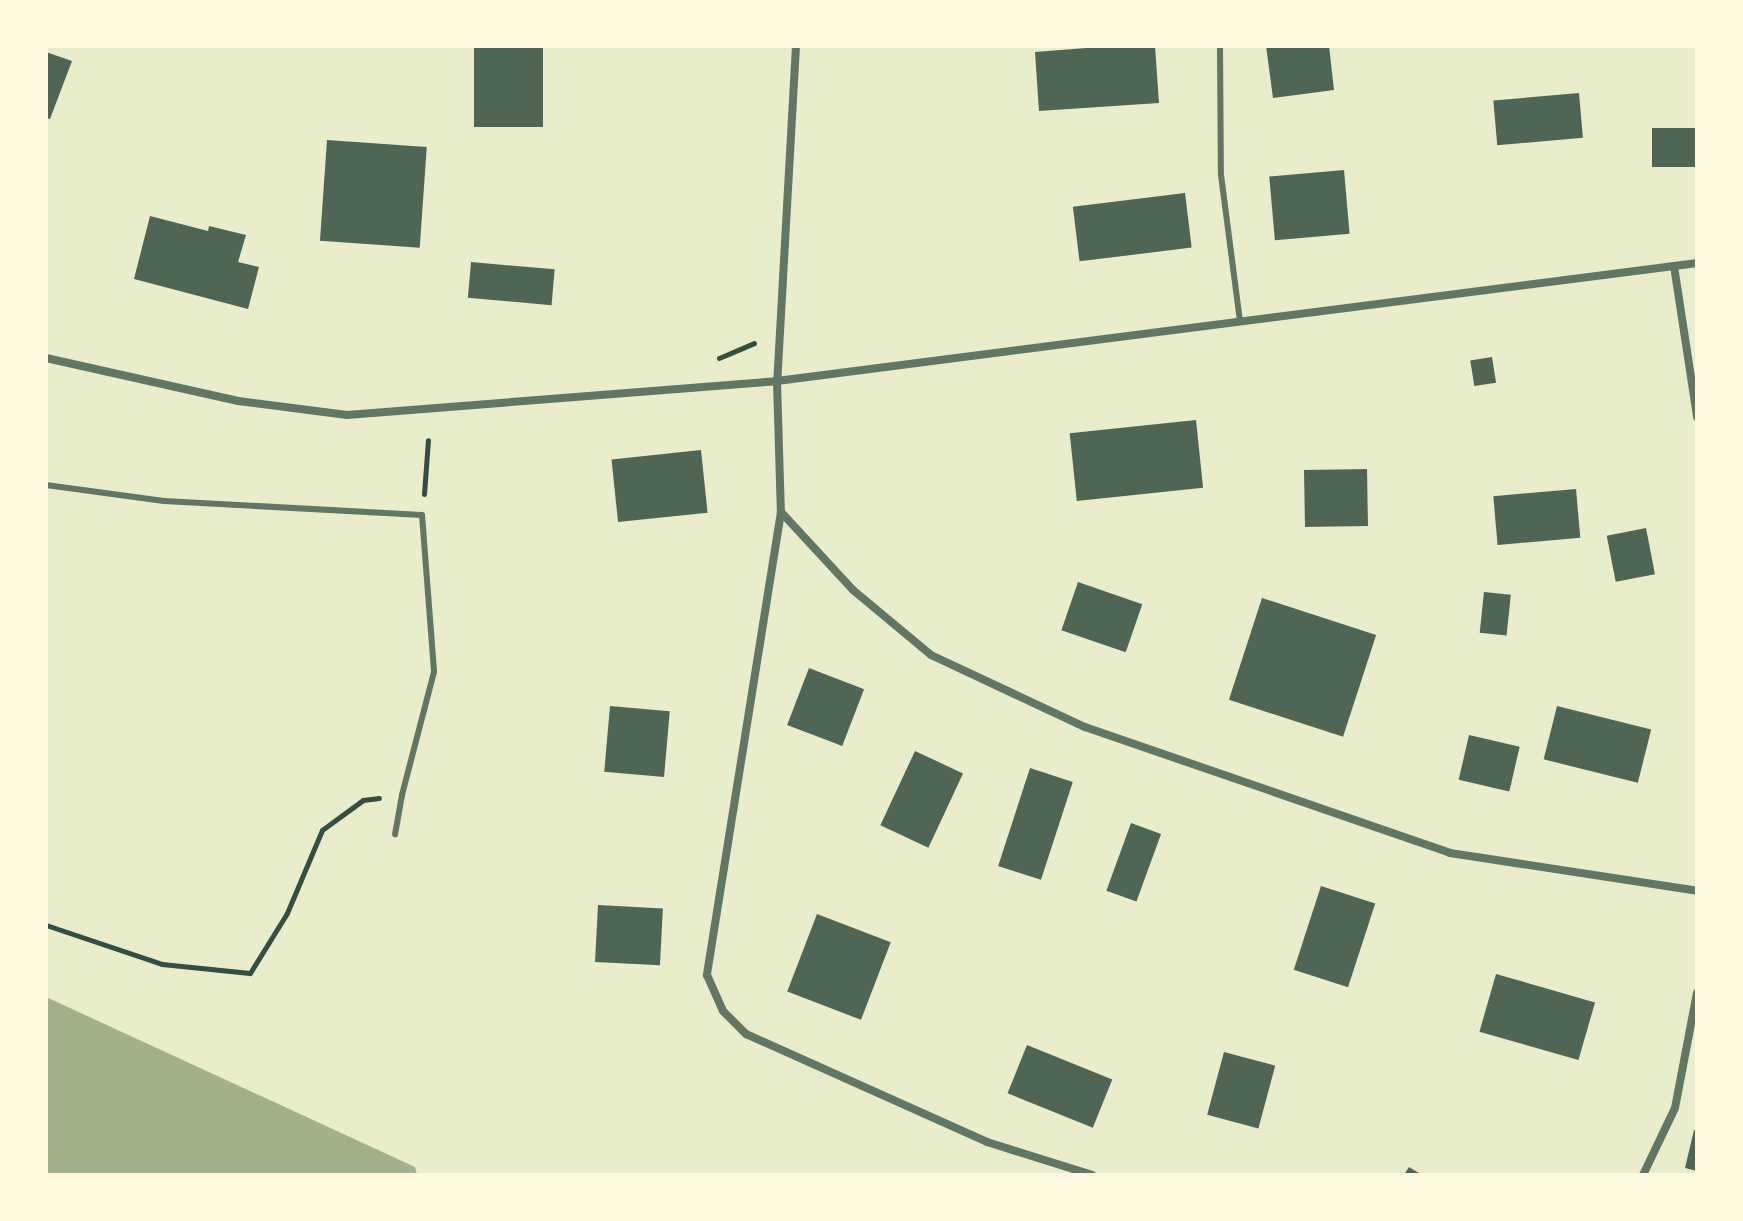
<!DOCTYPE html>
<style>
body{margin:0}
#map{position:relative;width:1743px;height:1221px;overflow:hidden;background:#e9edc9;font-family:Overpass,sans-serif}
div>[style]{position:absolute}
.water>*{inset:0;background:#a3b18a}
.building>*{inset:0;background:#4f6655;transform-origin:0 0}
.path>*{height:5px;margin:-2.5px;padding:0 2.5px;transform-origin:2.5px;border-radius:2.5px;background:#344e41}
.service>*{height:6px;margin:-3px;padding:0 3px;transform-origin:3px;border-radius:3px;background:#617663}
.minor>*{height:8px;margin:-4px;padding:0 4px;transform-origin:4px;border-radius:4px;background:#617663}
span{translate:-50% -50%;white-space:nowrap;text-align:center;line-height:1.15;-webkit-text-stroke:7px #fefae0;paint-order:stroke}
.frame{position:absolute;inset:0;border:48px solid #fefae0;pointer-events:none}
</style>
<div id="map">
<div class="water">
<div style="clip-path:polygon(46px 997px,415px 1167px,417px 1175px,46px 1175px)"></div>
</div>
<div class="building">
<div style="left:474px;top:46px;width:69px;height:81px"></div>
<div style="clip-path:polygon(1112px 46px,1155px 46px,1159px 103px,1039px 111px,1035px 52px)"></div>
<div style="clip-path:polygon(1266px 46px,1329px 46px,1334px 90px,1273px 98px)"></div>
<div style="clip-path:polygon(46px 52px,72px 61px,50px 119px,46px 118px)"></div>
<div style="left:1579px;top:93px;width:45px;height:86px;rotate:85deg"></div>
<div style="left:1697px;top:128px;width:39px;height:45px;rotate:90deg"></div>
<div style="left:327px;top:140px;width:100px;height:101px;rotate:4deg"></div>
<div style="left:1344px;top:170px;width:64px;height:75px;rotate:85deg"></div>
<div style="left:1185px;top:193px;width:55px;height:113px;rotate:83deg"></div>
<div style="clip-path:polygon(150px 216px,208px 231px,209px 226px,246px 235px,238px 262px,259px 267px,248px 309px,134px 279px)"></div>
<div style="left:471px;top:262px;width:84px;height:36px;rotate:5deg"></div>
<div style="left:1492px;top:357px;width:26px;height:22px;rotate:81deg"></div>
<div style="left:1196px;top:420px;width:68px;height:127px;rotate:84deg"></div>
<div style="left:701px;top:450px;width:63px;height:90px;rotate:84deg"></div>
<div style="left:1367px;top:469px;width:57px;height:63px;rotate:89deg"></div>
<div style="left:1576px;top:489px;width:49px;height:83px;rotate:85deg"></div>
<div style="left:1646px;top:528px;width:47px;height:40px;rotate:79deg"></div>
<div style="left:1078px;top:582px;width:68px;height:51px;rotate:19deg"></div>
<div style="left:1484px;top:592px;width:27px;height:41px;rotate:6deg"></div>
<div style="left:1262px;top:598px;width:120px;height:107px;rotate:18deg"></div>
<div style="left:809px;top:668px;width:59px;height:61px;rotate:21deg"></div>
<div style="left:610px;top:706px;width:60px;height:66px;rotate:5deg"></div>
<div style="left:1557px;top:706px;width:97px;height:55px;rotate:14deg"></div>
<div style="left:1469px;top:735px;width:52px;height:46px;rotate:13deg"></div>
<div style="left:915px;top:751px;width:53px;height:82px;rotate:25deg"></div>
<div style="left:1030px;top:768px;width:45px;height:103px;rotate:18deg"></div>
<div style="left:1131px;top:823px;width:32px;height:72px;rotate:20deg"></div>
<div style="left:1321px;top:886px;width:57px;height:88px;rotate:18deg"></div>
<div style="left:598px;top:905px;width:65px;height:57px;rotate:3deg"></div>
<div style="left:817px;top:914px;width:79px;height:83px;rotate:21deg"></div>
<div style="left:1496px;top:974px;width:103px;height:60px;rotate:16deg"></div>
<div style="left:1027px;top:1045px;width:92px;height:52px;rotate:22deg"></div>
<div style="left:1224px;top:1052px;width:53px;height:65px;rotate:15deg"></div>
<div style="clip-path:polygon(1694px 1130px,1697px 1131px,1697px 1171px,1685px 1168px)"></div>
<div style="clip-path:polygon(1409px 1167px,1422px 1175px,1404px 1175px)"></div>
</div>
<div class="path">
<div style="left:719px;top:358px;width:38px;rotate:-23deg"></div>
<div style="left:424px;top:494px;width:54px;rotate:-85.8deg"></div>
<div style="left:46px;top:925px;width:122px;rotate:18.6deg"></div>
<div style="left:162px;top:964px;width:88px;rotate:5.8deg"></div>
<div style="left:250px;top:973px;width:70px;rotate:-58.3deg"></div>
<div style="left:287px;top:913px;width:90px;rotate:-67.1deg"></div>
<div style="left:322px;top:830px;width:51px;rotate:-36.2deg"></div>
<div style="left:363px;top:800px;width:16px;rotate:-7deg"></div>
</div>
<div class="service">
<div style="left:1220px;top:46px;width:129px;rotate:89.6deg"></div>
<div style="left:1221px;top:175px;width:147px;rotate:82.6deg"></div>
<div style="left:46px;top:485px;width:119px;rotate:7.7deg"></div>
<div style="left:164px;top:501px;width:258px;rotate:3.1deg"></div>
<div style="left:422px;top:515px;width:157px;rotate:85.6deg"></div>
<div style="left:434px;top:672px;width:127px;rotate:104.6deg"></div>
<div style="left:402px;top:795px;width:40px;rotate:100deg"></div>
</div>
<div class="minor">
<div style="left:796px;top:46px;width:336px;rotate:93.2deg"></div>
<div style="left:777px;top:381px;width:131px;rotate:88.3deg"></div>
<div style="left:781px;top:512px;width:469px;rotate:99.1deg"></div>
<div style="left:707px;top:975px;width:39px;rotate:66deg"></div>
<div style="left:723px;top:1011px;width:33px;rotate:45deg"></div>
<div style="left:746px;top:1034px;width:264px;rotate:24.1deg"></div>
<div style="left:987px;top:1142px;width:110px;rotate:17.4deg"></div>
<div style="left:1674px;top:266px;width:153px;rotate:81.3deg"></div>
<div style="left:46px;top:358px;width:197px;rotate:12.6deg"></div>
<div style="left:238px;top:401px;width:110px;rotate:7.3deg"></div>
<div style="left:347px;top:415px;width:431px;rotate:-4.5deg"></div>
<div style="left:777px;top:381px;width:928px;rotate:-7.31deg"></div>
<div style="left:781px;top:512px;width:106px;rotate:47.3deg"></div>
<div style="left:853px;top:590px;width:102px;rotate:39.8deg"></div>
<div style="left:931px;top:655px;width:170px;rotate:25.1deg"></div>
<div style="left:1085px;top:727px;width:386px;rotate:19deg"></div>
<div style="left:1450px;top:853px;width:250px;rotate:8.7deg"></div>
<div style="left:1643px;top:1175px;width:74px;rotate:-64.5deg"></div>
<div style="left:1675px;top:1108px;width:117px;rotate:-79.2deg"></div>
</div>
<div class="frame"></div>
</div>
